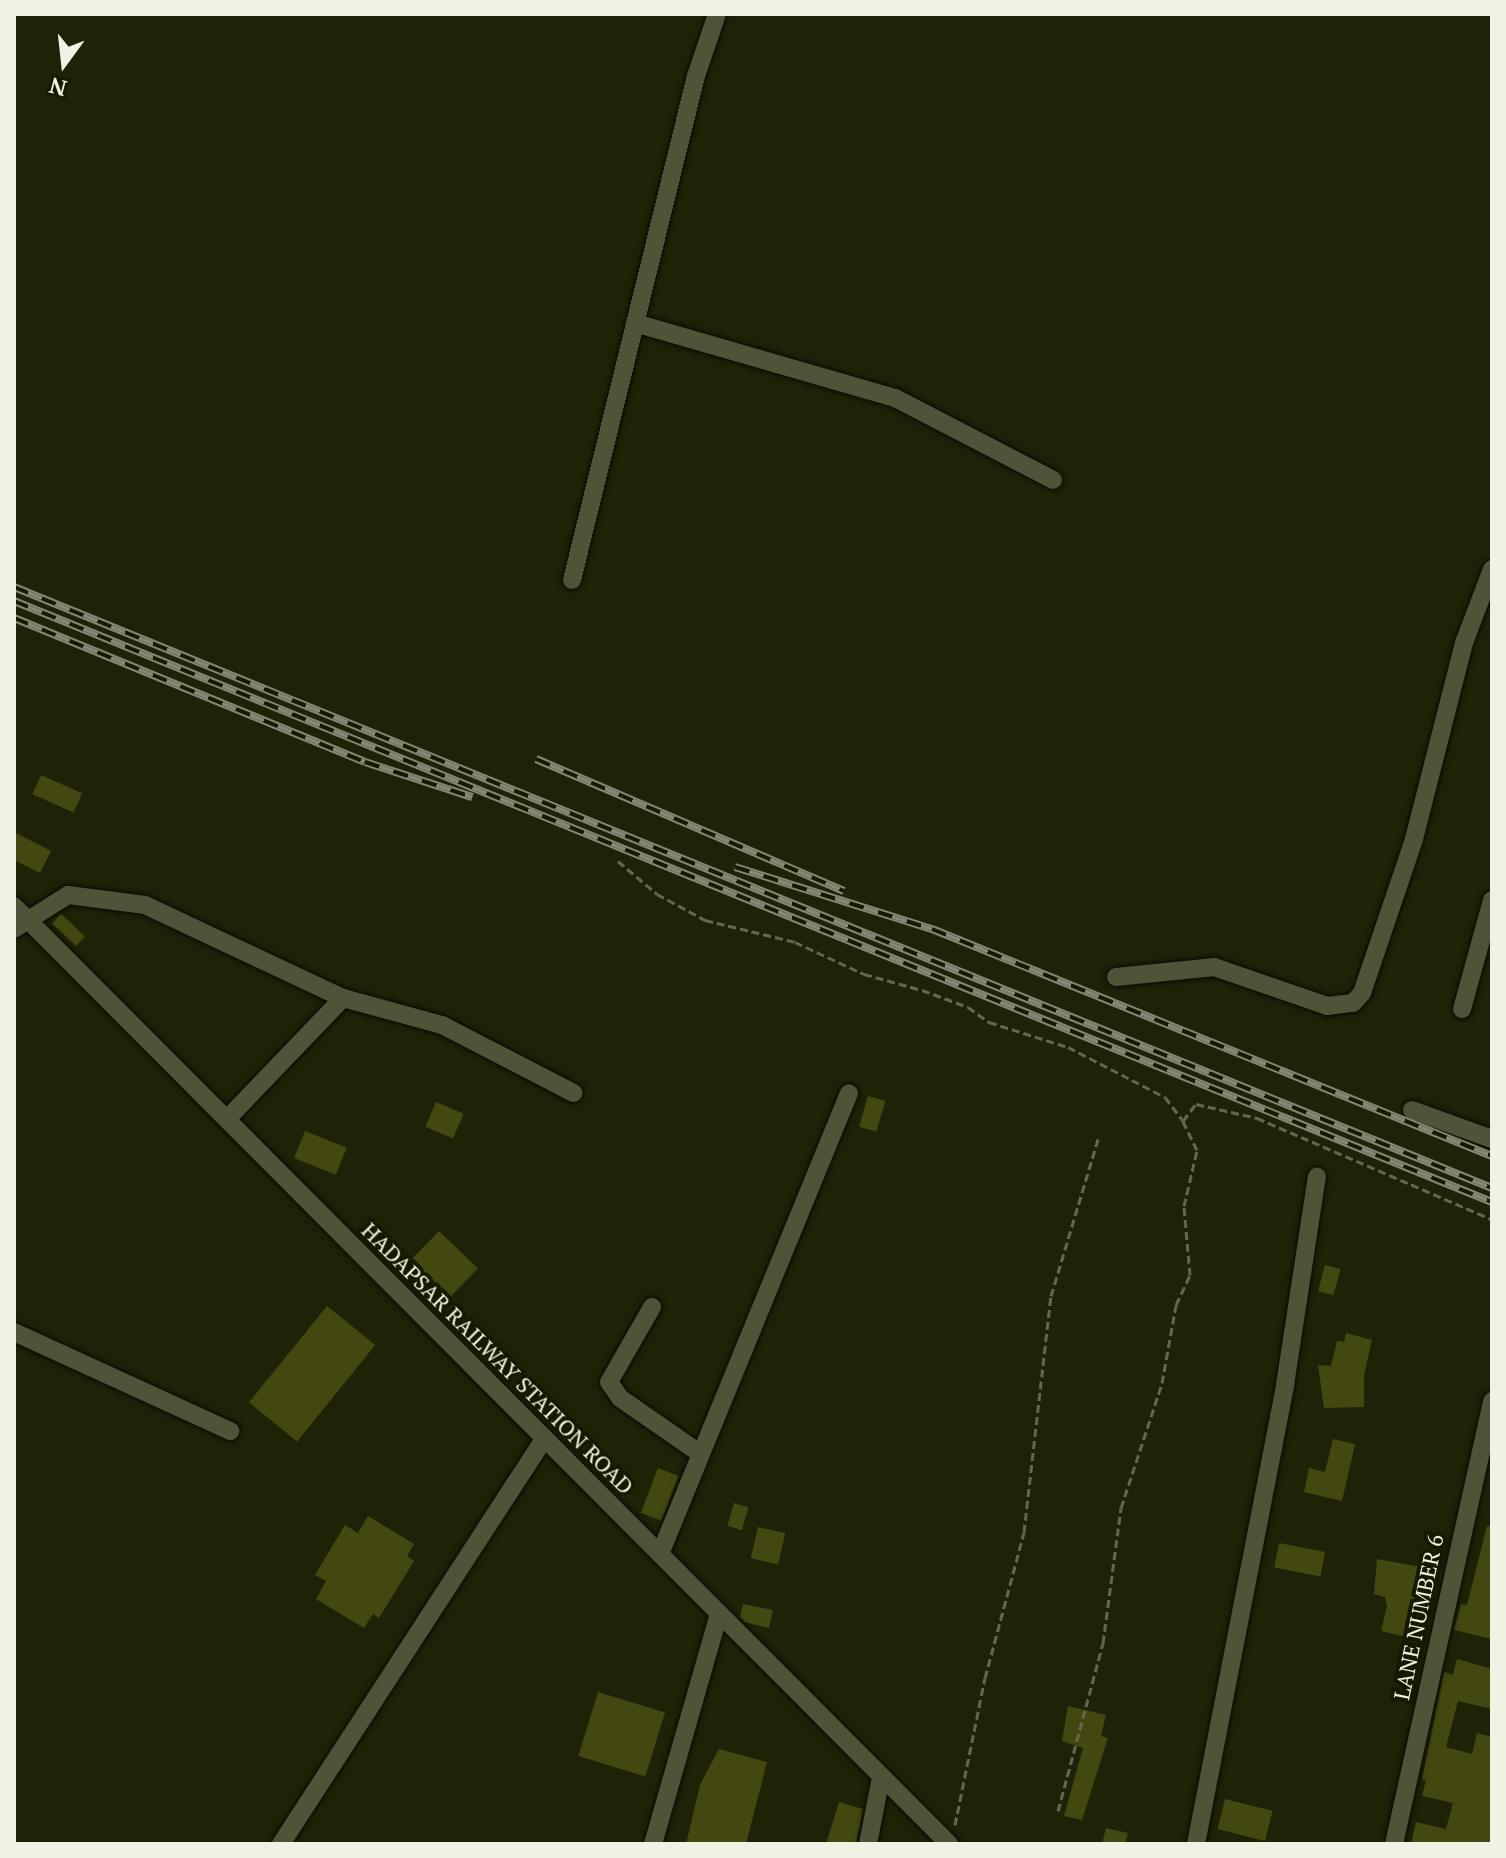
<!DOCTYPE html>
<style>
body{margin:0}
#map{position:relative;width:1506px;height:1858px;overflow:hidden;background:#202208;font-family:"PT Serif",serif}
div>[style]{position:absolute}
.building>*{inset:0;background:#434811;transform-origin:0 0}
.path>*{height:3px;margin-top:-1.5px;transform-origin:0;background:repeating-linear-gradient(90deg,#64664f 0 8px,transparent 0 12px)}
.roads{filter:drop-shadow(0 0 2px #0a0b00) drop-shadow(0 0 2px #0a0b00)}
.minor>*{height:18px;margin:-9px;padding:0 9px;transform-origin:9px;border-radius:9px;background:#4f5337}
.rail>*{height:8px;margin-top:-4px;transform-origin:0;background:repeating-linear-gradient(90deg,#171901 0 15px,#848772 0 30px);box-sizing:border-box;border-block:2px solid #848772}
span{translate:-50% -50%;white-space:nowrap;text-align:center;line-height:1.15;-webkit-text-stroke:8px #171901;paint-order:stroke}
.street-label{font-size:22px;color:#f0f3e3}
.frame{position:absolute;inset:0;border:16px solid #f0f3e3;pointer-events:none}
.north{position:absolute;left:24px;top:24px;width:80px;height:80px;-webkit-text-stroke:6px #171901;paint-order:stroke;rotate:195deg;font-size:22px;font-weight:700;line-height:32px;text-align:center;color:#f0f3e3}
.north::after{content:'';display:block;margin:auto;width:28px;height:36px;background:#f0f3e3;clip-path:polygon(50% 0,100% 100%,50% 72%,0 100%)}
</style>
<div id="map">
<div class="building">
<div style="left:41px;top:775px;width:45px;height:21px;rotate:24deg"></div>
<div style="clip-path:polygon(14px 832px,51px 851px,40px 873px,14px 860px)"></div>
<div style="left:61px;top:914px;width:33px;height:13px;rotate:43deg"></div>
<div style="left:868px;top:1096px;width:18px;height:32px;rotate:16deg"></div>
<div style="left:436px;top:1102px;width:30px;height:27px;rotate:23deg"></div>
<div style="left:305px;top:1131px;width:45px;height:29px;rotate:22deg"></div>
<div style="left:439px;top:1231px;width:54px;height:40px;rotate:44deg"></div>
<div style="left:1325px;top:1265px;width:16px;height:27px;rotate:15deg"></div>
<div style="left:327px;top:1306px;width:62px;height:124px;rotate:39deg"></div>
<div style="clip-path:polygon(1346px 1333px,1372px 1340px,1364px 1375px,1364px 1407px,1324px 1408px,1318px 1365px,1331px 1366px,1337px 1341px,1344px 1342px)"></div>
<div style="clip-path:polygon(1333px 1439px,1355px 1444px,1342px 1501px,1304px 1492px,1309px 1468px,1325px 1472px)"></div>
<div style="left:658px;top:1468px;width:22px;height:48px;rotate:21deg"></div>
<div style="left:734px;top:1503px;width:15px;height:24px;rotate:16deg"></div>
<div style="clip-path:polygon(368px 1516px,414px 1544px,407px 1556px,414px 1561px,379px 1618px,373px 1614px,364px 1628px,316px 1599px,326px 1581px,315px 1575px,345px 1525px,358px 1533px)"></div>
<div style="clip-path:polygon(1487px 1526px,1492px 1526px,1492px 1639px,1454px 1630px,1461px 1604px,1467px 1605px)"></div>
<div style="left:758px;top:1527px;width:28px;height:32px;rotate:13deg"></div>
<div style="left:1279px;top:1543px;width:47px;height:25px;rotate:11deg"></div>
<div style="clip-path:polygon(1377px 1559px,1427px 1568px,1414px 1632px,1408px 1631px,1407px 1637px,1381px 1631px,1387px 1606px,1385px 1597px,1374px 1594px)"></div>
<div style="clip-path:polygon(743px 1604px,773px 1610px,769px 1628px,745px 1622px,740px 1617px)"></div>
<div style="clip-path:polygon(1457px 1659px,1492px 1669px,1492px 1709px,1458px 1701px,1446px 1747px,1472px 1754px,1477px 1733px,1492px 1737px,1492px 1844px,1411px 1844px,1416px 1822px,1446px 1829px,1453px 1803px,1422px 1796px,1426px 1780px,1422px 1779px,1444px 1672px,1453px 1675px)"></div>
<div style="left:598px;top:1692px;width:70px;height:67px;rotate:17deg"></div>
<div style="clip-path:polygon(1068px 1706px,1106px 1715px,1101px 1736px,1108px 1738px,1082px 1820px,1064px 1816px,1083px 1748px,1062px 1741px)"></div>
<div style="clip-path:polygon(719px 1749px,767px 1762px,746px 1844px,686px 1844px,700px 1785px)"></div>
<div style="left:1225px;top:1799px;width:49px;height:31px;rotate:14deg"></div>
<div style="clip-path:polygon(839px 1802px,863px 1809px,856px 1844px,826px 1844px)"></div>
<div style="clip-path:polygon(1106px 1828px,1128px 1833px,1125px 1844px,1102px 1844px)"></div>
</div>
<div class="path">
<div style="left:618px;top:861px;width:51px;rotate:40.2deg"></div>
<div style="left:657px;top:894px;width:55px;rotate:28.4deg"></div>
<div style="left:705px;top:920px;width:93px;rotate:13.7deg"></div>
<div style="left:795px;top:942px;width:76px;rotate:24.9deg"></div>
<div style="left:864px;top:974px;width:60px;rotate:15.4deg"></div>
<div style="left:922px;top:990px;width:49px;rotate:20.3deg"></div>
<div style="left:968px;top:1007px;width:26px;rotate:36deg"></div>
<div style="left:989px;top:1022px;width:83px;rotate:17.6deg"></div>
<div style="left:1068px;top:1047px;width:109px;rotate:27.3deg"></div>
<div style="left:1165px;top:1097px;width:30px;rotate:53deg"></div>
<div style="left:1058px;top:1811px;width:174px;rotate:-75deg"></div>
<div style="left:1103px;top:1643px;width:136px;rotate:-82.4deg"></div>
<div style="left:1121px;top:1508px;width:132px;rotate:-71.8deg"></div>
<div style="left:1162px;top:1383px;width:79px;rotate:-79.8deg"></div>
<div style="left:1176px;top:1305px;width:33px;rotate:-65deg"></div>
<div style="left:1190px;top:1275px;width:69px;rotate:-95deg"></div>
<div style="left:1184px;top:1206px;width:57px;rotate:-76.9deg"></div>
<div style="left:1197px;top:1150px;width:32px;rotate:-116deg"></div>
<div style="left:1183px;top:1121px;width:21px;rotate:-53deg"></div>
<div style="left:1196px;top:1104px;width:63px;rotate:12.9deg"></div>
<div style="left:1257px;top:1118px;width:256px;rotate:23.3deg"></div>
<div style="left:955px;top:1825px;width:150px;rotate:-78.5deg"></div>
<div style="left:985px;top:1678px;width:151px;rotate:-75deg"></div>
<div style="left:1024px;top:1532px;width:238px;rotate:-83.5deg"></div>
<div style="left:1051px;top:1296px;width:167px;rotate:-73.3deg"></div>
</div>
<div class="roads">
<div class="minor">
<div style="left:635px;top:323px;width:271px;rotate:16.1deg"></div>
<div style="left:895px;top:398px;width:178px;rotate:27.4deg"></div>
<div style="left:572px;top:580px;width:519px;rotate:-76.18deg"></div>
<div style="left:696px;top:76px;width:65px;rotate:-71.3deg"></div>
<div style="left:14px;top:906px;width:1324px;rotate:45.09deg"></div>
<div style="left:14px;top:929px;width:64px;rotate:-32.2deg"></div>
<div style="left:68px;top:895px;width:78px;rotate:7.4deg"></div>
<div style="left:145px;top:905px;width:219px;rotate:25.2deg"></div>
<div style="left:343px;top:998px;width:103px;rotate:15.3deg"></div>
<div style="left:442px;top:1025px;width:148px;rotate:27.3deg"></div>
<div style="left:1116px;top:977px;width:99px;rotate:-5.8deg"></div>
<div style="left:1214px;top:967px;width:120px;rotate:19deg"></div>
<div style="left:1327px;top:1006px;width:26px;rotate:-7deg"></div>
<div style="left:1353px;top:1003px;width:13px;rotate:-48deg"></div>
<div style="left:1362px;top:993px;width:163px;rotate:-71.3deg"></div>
<div style="left:1414px;top:839px;width:202px;rotate:-75.7deg"></div>
<div style="left:1464px;top:643px;width:79px;rotate:-69.3deg"></div>
<div style="left:1462px;top:1009px;width:113px;rotate:-74.6deg"></div>
<div style="left:1412px;top:1110px;width:85px;rotate:19.9deg"></div>
<div style="left:227px;top:1119px;width:168px;rotate:-46.2deg"></div>
<div style="left:652px;top:1307px;width:86px;rotate:119.8deg"></div>
<div style="left:609px;top:1382px;width:19px;rotate:55deg"></div>
<div style="left:620px;top:1398px;width:98px;rotate:34.7deg"></div>
<div style="left:14px;top:1332px;width:238px;rotate:24.6deg"></div>
<div style="left:660px;top:1554px;width:498px;rotate:-67.7deg"></div>
<div style="left:281px;top:1844px;width:484px;rotate:-57deg"></div>
<div style="left:653px;top:1844px;width:235px;rotate:-74deg"></div>
<div style="left:868px;top:1844px;width:68px;rotate:-79deg"></div>
<div style="left:1196px;top:1844px;width:468px;rotate:-79deg"></div>
<div style="left:1285px;top:1385px;width:211px;rotate:-81.3deg"></div>
<div style="left:1394px;top:1844px;width:454px;rotate:-77.5deg"></div>
</div>
</div>
<div class="rail">
<div style="left:14px;top:587px;width:1596px;rotate:22.13deg"></div>
<div style="left:14px;top:601px;width:1596px;rotate:22.13deg"></div>
<div style="left:14px;top:618px;width:379px;rotate:22.3deg"></div>
<div style="left:365px;top:762px;width:113px;rotate:18.1deg"></div>
<div style="left:536px;top:759px;width:335px;rotate:23.2deg"></div>
<div style="left:735px;top:867px;width:207px;rotate:17.5deg"></div>
<div style="left:932px;top:929px;width:604px;rotate:22.07deg"></div>
</div>
<div class="street-label">
<span style="left:498px;top:1358px;rotate:45deg">HADAPSAR RAILWAY STATION ROAD</span>
<span style="left:1418px;top:1617px;rotate:-78deg">LANE NUMBER 6</span>
</div>
<div class="frame"></div>
<div class="north">N</div>
</div>
